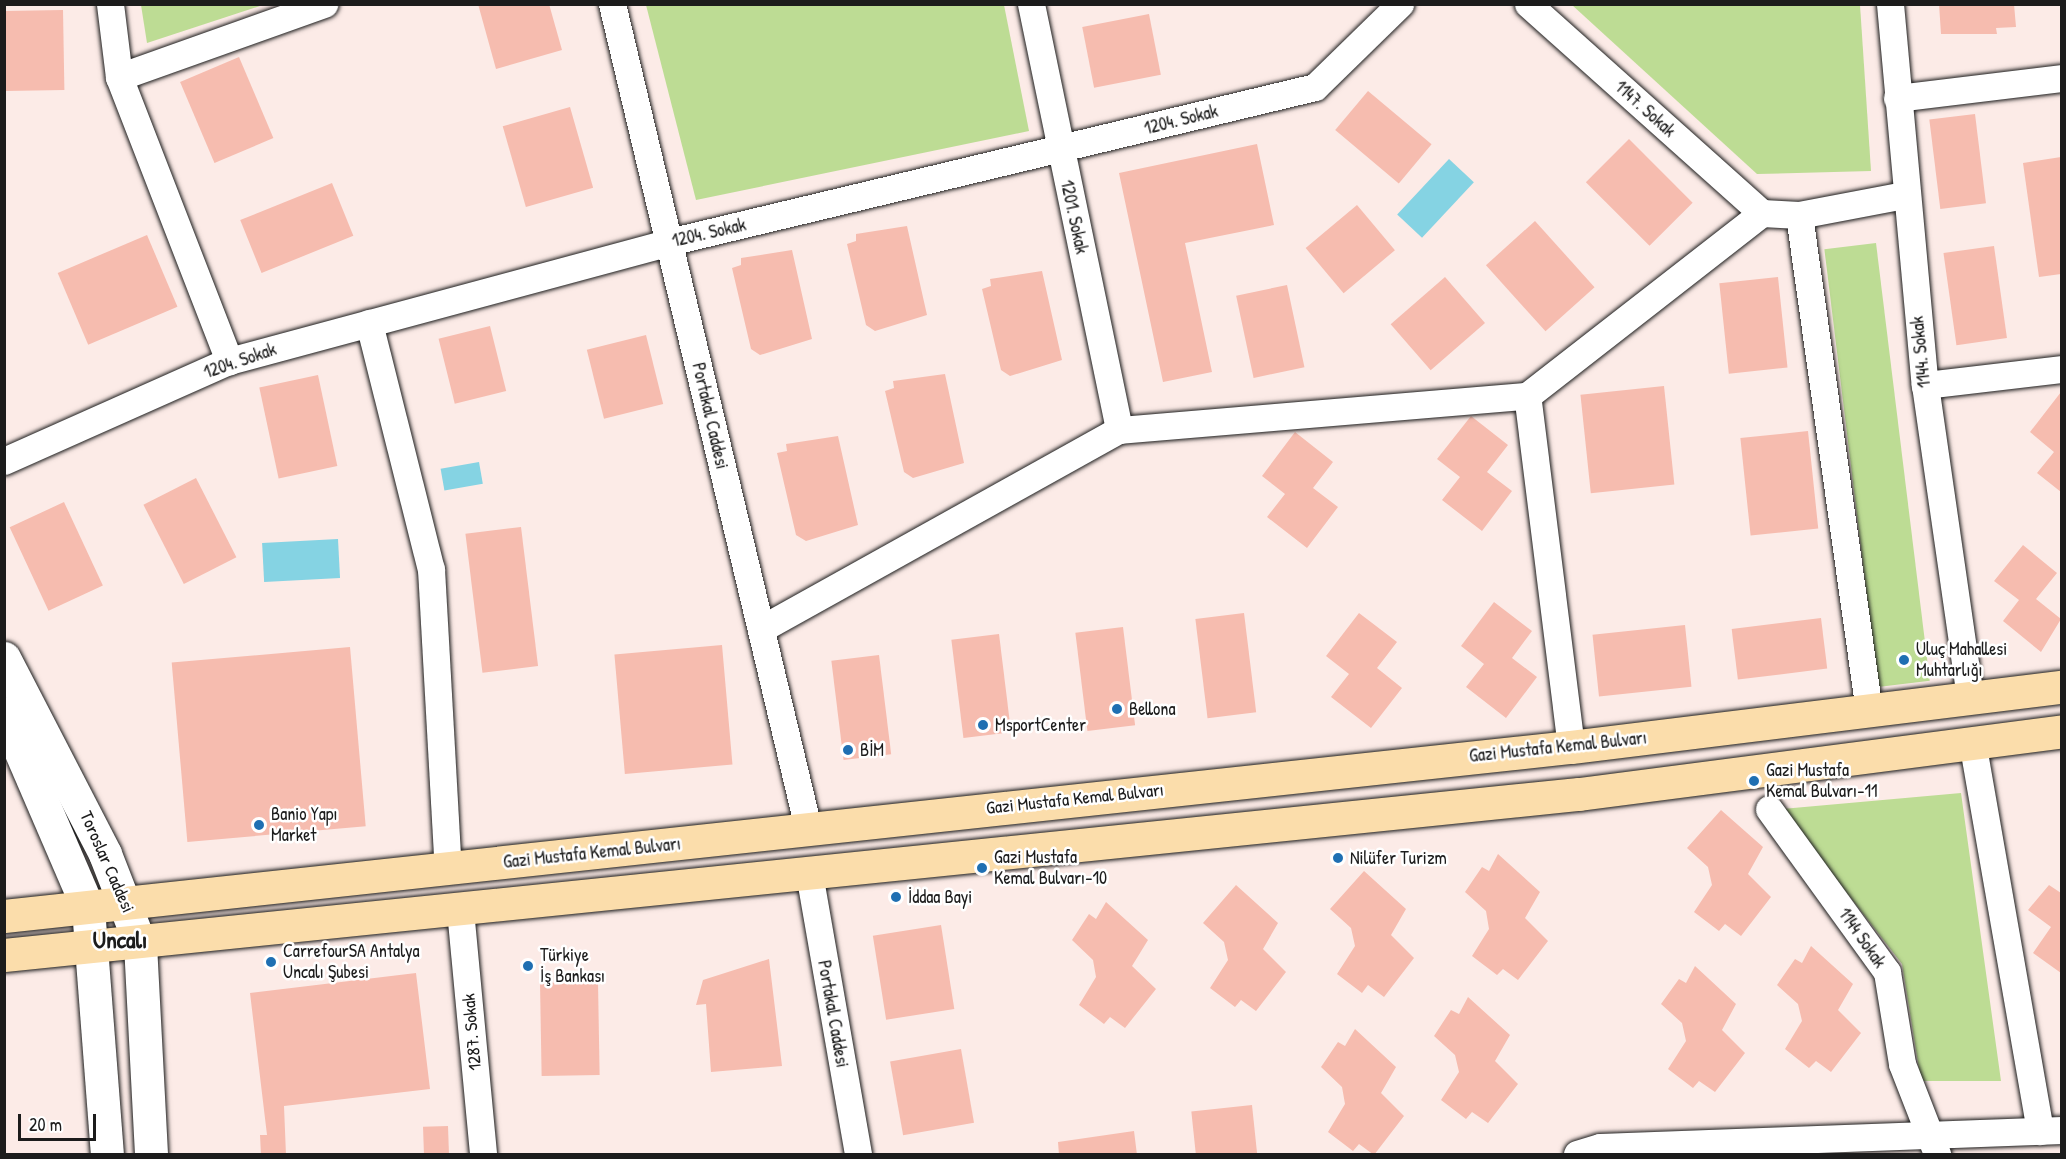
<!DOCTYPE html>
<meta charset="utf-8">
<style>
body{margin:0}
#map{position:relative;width:2066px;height:1159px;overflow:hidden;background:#fcebe7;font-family:"Patrick Hand",sans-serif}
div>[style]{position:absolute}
.green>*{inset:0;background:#bddc94;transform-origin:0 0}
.water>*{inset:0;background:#85d3e3;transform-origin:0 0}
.building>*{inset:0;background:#f6bcaf;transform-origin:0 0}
.roads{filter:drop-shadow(0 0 2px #1c1c1c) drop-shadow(0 0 2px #1c1c1c)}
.street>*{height:27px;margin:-13.5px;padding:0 13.5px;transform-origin:13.5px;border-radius:13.5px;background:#fff}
.secondary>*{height:33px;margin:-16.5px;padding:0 16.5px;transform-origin:16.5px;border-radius:16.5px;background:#fff}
.primary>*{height:33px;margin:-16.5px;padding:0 16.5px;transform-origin:16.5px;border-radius:16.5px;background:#fbddab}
.dots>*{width:16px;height:16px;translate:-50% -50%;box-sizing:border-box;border:3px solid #fff;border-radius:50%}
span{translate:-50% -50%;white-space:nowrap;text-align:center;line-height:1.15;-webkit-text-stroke:5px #fff;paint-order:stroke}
.street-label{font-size:18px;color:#1c1c1c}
.poi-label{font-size:18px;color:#1c1c1c}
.left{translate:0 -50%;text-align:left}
.district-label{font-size:24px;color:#1c1c1c;font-weight:700}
.frame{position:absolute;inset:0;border:6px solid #1c1c1c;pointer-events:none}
.scale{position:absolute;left:18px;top:1114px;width:78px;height:27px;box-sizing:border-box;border:3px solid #1c1c1c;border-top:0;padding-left:8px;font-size:18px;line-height:21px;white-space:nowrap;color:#1c1c1c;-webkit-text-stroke:4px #fff;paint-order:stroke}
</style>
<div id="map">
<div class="green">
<div style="clip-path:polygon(141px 5px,141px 4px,263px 5px,147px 43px)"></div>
<div style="clip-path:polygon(646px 5px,1004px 5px,1029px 131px,696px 200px)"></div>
<div style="clip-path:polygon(1572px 5px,1860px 5px,1871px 171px,1757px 174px)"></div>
<div style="left:1876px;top:243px;width:441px;height:52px;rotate:83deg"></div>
<div style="clip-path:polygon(1961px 793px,2001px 1081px,1921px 1081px,1902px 964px,1782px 809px)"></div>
</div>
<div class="water">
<div style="left:1449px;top:159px;width:34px;height:76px;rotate:43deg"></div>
<div style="left:479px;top:462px;width:22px;height:39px;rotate:80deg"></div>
<div style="left:338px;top:539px;width:39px;height:76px;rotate:87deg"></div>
</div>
<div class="building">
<div style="clip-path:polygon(478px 4px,549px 4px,562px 50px,496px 69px)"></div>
<div style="clip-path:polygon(1939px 4px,2014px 4px,2016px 27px,1996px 28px,1997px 34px,1941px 34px)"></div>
<div style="left:63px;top:10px;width:80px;height:59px;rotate:89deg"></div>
<div style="left:1149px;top:14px;width:62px;height:68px;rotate:79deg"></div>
<div style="left:239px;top:57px;width:88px;height:64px;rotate:67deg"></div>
<div style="left:1368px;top:91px;width:83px;height:51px;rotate:40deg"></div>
<div style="left:570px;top:107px;width:84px;height:70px;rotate:74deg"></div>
<div style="left:1975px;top:114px;width:90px;height:46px;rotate:83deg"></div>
<div style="left:1629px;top:139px;width:90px;height:61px;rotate:45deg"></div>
<div style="clip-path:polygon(1257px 144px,1274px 225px,1185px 243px,1212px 372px,1163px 382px,1119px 173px)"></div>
<div style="clip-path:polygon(2061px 157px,2061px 274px,2039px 277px,2023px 163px)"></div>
<div style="left:332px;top:183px;width:57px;height:99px;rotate:68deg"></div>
<div style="left:1357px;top:205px;width:59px;height:67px;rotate:50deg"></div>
<div style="left:1535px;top:221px;width:89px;height:66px;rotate:48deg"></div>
<div style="clip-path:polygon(907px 226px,927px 315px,875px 331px,866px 325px,847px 244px,856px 241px,856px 234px)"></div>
<div style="left:147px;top:235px;width:78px;height:97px;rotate:67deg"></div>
<div style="left:1994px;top:246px;width:93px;height:51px;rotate:82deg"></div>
<div style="clip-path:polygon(792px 250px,812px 339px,760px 355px,751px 349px,732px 268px,741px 265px,741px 258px)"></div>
<div style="clip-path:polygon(1042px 271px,1062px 360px,1010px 376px,1001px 370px,982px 289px,991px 286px,990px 279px)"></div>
<div style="left:1445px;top:277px;width:61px;height:72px;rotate:49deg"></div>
<div style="left:1778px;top:277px;width:91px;height:59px;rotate:84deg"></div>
<div style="left:1287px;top:285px;width:84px;height:52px;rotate:78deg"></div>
<div style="left:490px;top:326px;width:67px;height:53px;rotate:76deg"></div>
<div style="left:646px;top:335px;width:71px;height:61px;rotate:76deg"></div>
<div style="clip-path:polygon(945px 374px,964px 463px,913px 478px,904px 472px,885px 391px,894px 388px,893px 381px)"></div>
<div style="left:318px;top:375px;width:93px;height:60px;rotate:78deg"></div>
<div style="left:1664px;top:386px;width:99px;height:84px;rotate:84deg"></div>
<div style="clip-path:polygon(2061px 392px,2061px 492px,2037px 473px,2054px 452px,2030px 432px)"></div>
<div style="clip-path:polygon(1471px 416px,1508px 445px,1487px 472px,1512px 491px,1482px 531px,1442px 500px,1460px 477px,1437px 459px)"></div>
<div style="left:1808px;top:431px;width:98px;height:68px;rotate:84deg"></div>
<div style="clip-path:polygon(1295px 432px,1333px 462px,1313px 488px,1338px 507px,1307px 548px,1267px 517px,1285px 494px,1262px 476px)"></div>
<div style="clip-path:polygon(838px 436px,858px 525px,806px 541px,796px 535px,777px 453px,787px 451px,786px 444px)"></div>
<div style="left:196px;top:478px;width:89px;height:59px;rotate:63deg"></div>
<div style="left:64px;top:502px;width:92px;height:60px;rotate:65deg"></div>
<div style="left:521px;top:527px;width:140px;height:56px;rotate:83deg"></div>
<div style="clip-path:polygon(2023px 545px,2057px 573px,2036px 599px,2061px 619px,2041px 652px,2003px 621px,2019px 600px,1994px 581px)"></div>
<div style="clip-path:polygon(1494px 602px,1532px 631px,1512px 658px,1537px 677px,1506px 718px,1466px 687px,1484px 664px,1461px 646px)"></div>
<div style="left:1244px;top:613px;width:100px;height:49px;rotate:83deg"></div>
<div style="clip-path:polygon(1359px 613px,1397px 642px,1377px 668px,1402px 688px,1371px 728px,1331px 697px,1349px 674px,1326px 656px)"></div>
<div style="left:1821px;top:618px;width:51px;height:90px;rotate:83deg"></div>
<div style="left:1685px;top:625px;width:62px;height:93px;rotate:84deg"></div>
<div style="left:1123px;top:627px;width:99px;height:48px;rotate:83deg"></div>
<div style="left:999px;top:634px;width:99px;height:48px;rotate:83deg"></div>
<div style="left:722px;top:645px;width:120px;height:108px;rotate:85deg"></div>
<div style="left:350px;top:647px;width:180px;height:179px;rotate:85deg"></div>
<div style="left:879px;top:655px;width:100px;height:48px;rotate:83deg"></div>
<div style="clip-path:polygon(1721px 810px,1763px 847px,1748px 874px,1771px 897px,1741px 936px,1725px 924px,1719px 931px,1694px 912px,1712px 885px,1708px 867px,1687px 848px)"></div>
<div style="clip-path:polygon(1498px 854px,1540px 892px,1525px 918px,1548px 941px,1518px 980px,1503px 969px,1497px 975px,1472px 956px,1489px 929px,1486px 911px,1465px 892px,1482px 867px,1489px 871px)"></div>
<div style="clip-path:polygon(1364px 871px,1406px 909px,1391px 935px,1414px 958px,1384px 997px,1368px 985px,1362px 993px,1337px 974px,1355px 946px,1351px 928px,1330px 909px)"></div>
<div style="clip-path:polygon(1236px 885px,1278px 923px,1263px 949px,1286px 972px,1256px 1011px,1241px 1000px,1235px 1007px,1210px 988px,1228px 960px,1224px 942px,1203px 923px)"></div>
<div style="clip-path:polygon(2049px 885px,2061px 893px,2061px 973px,2033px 953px,2051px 927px,2028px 910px)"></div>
<div style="clip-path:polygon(1106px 902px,1148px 940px,1132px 966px,1156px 989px,1125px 1028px,1110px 1017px,1104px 1024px,1079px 1005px,1096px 977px,1093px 960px,1072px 940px,1089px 914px,1096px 919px)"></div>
<div style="left:941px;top:925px;width:85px;height:69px;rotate:81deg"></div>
<div style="clip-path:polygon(1811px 946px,1853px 984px,1838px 1010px,1861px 1033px,1831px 1072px,1816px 1061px,1809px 1068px,1785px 1049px,1802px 1021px,1798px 1004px,1777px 985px,1795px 959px,1802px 963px)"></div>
<div style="clip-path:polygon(769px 959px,782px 1066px,711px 1072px,706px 1004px,696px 1005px,703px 980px)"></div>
<div style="clip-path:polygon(1695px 966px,1736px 1004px,1722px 1030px,1745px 1053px,1715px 1092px,1699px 1081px,1693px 1088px,1668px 1069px,1686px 1041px,1682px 1023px,1661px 1004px,1679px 979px,1686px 983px)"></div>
<div style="clip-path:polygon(416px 973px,430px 1089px,284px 1106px,286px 1155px,261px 1155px,260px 1135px,267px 1135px,250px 993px)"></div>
<div style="left:598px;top:982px;width:93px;height:58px;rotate:89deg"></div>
<div style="clip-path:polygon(1468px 997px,1510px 1035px,1495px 1061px,1518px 1084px,1488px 1123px,1472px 1112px,1466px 1119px,1441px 1100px,1459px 1072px,1455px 1055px,1434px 1036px,1451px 1010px,1459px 1014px)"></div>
<div style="clip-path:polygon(1355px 1029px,1396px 1067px,1381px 1093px,1404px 1116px,1374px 1155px,1359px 1144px,1353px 1151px,1328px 1132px,1345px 1104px,1342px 1087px,1321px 1067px,1338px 1042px,1345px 1046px)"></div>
<div style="left:961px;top:1049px;width:75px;height:72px;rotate:80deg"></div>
<div style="left:1252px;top:1105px;width:50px;height:61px;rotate:84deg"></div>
<div style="left:448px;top:1126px;width:29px;height:25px;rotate:88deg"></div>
<div style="clip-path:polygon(1134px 1131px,1137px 1155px,1059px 1155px,1058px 1142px)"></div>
</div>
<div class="roads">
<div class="street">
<div style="left:110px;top:4px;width:74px;rotate:83deg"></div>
<div style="left:119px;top:77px;width:305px;rotate:68.8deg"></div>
<div style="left:612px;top:4px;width:847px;rotate:76.62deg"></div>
<div style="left:1031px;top:4px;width:435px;rotate:78.3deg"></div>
<div style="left:1528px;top:4px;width:314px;rotate:41.8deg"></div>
<div style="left:1890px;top:4px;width:383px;rotate:84.8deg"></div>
<div style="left:1925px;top:385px;width:316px;rotate:81.8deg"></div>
<div style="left:119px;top:77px;width:218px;rotate:-19.6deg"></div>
<div style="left:1897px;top:98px;width:166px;rotate:-6.9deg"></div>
<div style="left:1799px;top:215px;width:501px;rotate:81.97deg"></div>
<div style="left:369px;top:323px;width:254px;rotate:75.9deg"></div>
<div style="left:431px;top:569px;width:300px;rotate:86.8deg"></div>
<div style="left:1925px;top:385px;width:138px;rotate:-6.7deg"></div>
<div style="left:4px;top:461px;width:246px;rotate:-24deg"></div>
<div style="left:229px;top:361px;width:456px;rotate:-15.1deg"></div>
<div style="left:669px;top:242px;width:664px;rotate:-13.49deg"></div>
<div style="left:1315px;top:87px;width:119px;rotate:-44.3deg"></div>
<div style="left:761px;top:629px;width:410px;rotate:-29.1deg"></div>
<div style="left:1119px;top:430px;width:409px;rotate:-4.8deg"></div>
<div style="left:1972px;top:741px;width:396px;rotate:80.1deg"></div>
<div style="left:1571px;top:747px;width:354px;rotate:-97.1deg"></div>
<div style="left:1527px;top:396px;width:298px;rotate:-37.9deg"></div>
<div style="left:1762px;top:213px;width:37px;rotate:3deg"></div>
<div style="left:1799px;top:215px;width:107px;rotate:-10.8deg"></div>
<div style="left:1769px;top:809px;width:201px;rotate:54.1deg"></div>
<div style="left:1887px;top:972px;width:93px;rotate:80.7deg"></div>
<div style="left:1902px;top:1064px;width:97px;rotate:68.7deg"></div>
<div style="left:809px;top:873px;width:285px;rotate:80.1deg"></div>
<div style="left:460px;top:910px;width:245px;rotate:84.6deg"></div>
<div style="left:1577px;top:1154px;width:24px;rotate:-17deg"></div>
<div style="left:1600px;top:1147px;width:462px;rotate:-2.1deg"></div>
</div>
<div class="secondary">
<div style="left:4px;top:658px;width:220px;rotate:62.7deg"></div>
<div style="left:105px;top:854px;width:97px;rotate:68.7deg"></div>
<div style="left:140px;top:944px;width:210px;rotate:87deg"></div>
<div style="left:4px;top:713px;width:212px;rotate:66.7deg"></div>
<div style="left:88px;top:908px;width:247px;rotate:85.6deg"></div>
</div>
<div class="primary">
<div style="left:4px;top:916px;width:1576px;rotate:-6.16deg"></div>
<div style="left:1571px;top:747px;width:495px;rotate:-7deg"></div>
<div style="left:4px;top:955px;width:1583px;rotate:-5.84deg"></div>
<div style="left:1579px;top:794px;width:487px;rotate:-7.4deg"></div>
</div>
</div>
<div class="dots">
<div style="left:1904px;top:660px;background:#1f6fb2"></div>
<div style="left:1117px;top:709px;background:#1f6fb2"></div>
<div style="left:983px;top:725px;background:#1f6fb2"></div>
<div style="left:848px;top:750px;background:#1f6fb2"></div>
<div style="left:1754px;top:781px;background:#1f6fb2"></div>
<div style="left:259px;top:825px;background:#1f6fb2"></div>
<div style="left:1338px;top:858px;background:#1f6fb2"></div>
<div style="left:982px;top:868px;background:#1f6fb2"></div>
<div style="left:896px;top:897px;background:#1f6fb2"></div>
<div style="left:271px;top:962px;background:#1f6fb2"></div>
<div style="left:528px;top:966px;background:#1f6fb2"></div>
</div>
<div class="street-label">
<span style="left:1645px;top:109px;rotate:42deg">1147. Sokak</span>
<span style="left:1181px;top:120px;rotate:-14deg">1204. Sokak</span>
<span style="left:1074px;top:217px;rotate:78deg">1201. Sokak</span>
<span style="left:709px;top:233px;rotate:-13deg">1204. Sokak</span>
<span style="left:1921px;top:352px;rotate:-96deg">1144. Sokak</span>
<span style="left:240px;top:361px;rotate:-19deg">1204. Sokak</span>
<span style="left:710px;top:416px;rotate:77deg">Portakal Caddesi</span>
<span style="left:1558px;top:747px;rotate:-6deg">Gazi Mustafa Kemal Bulvarı</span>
<span style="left:1075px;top:799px;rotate:-6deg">Gazi Mustafa Kemal Bulvarı</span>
<span style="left:592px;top:853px;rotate:-6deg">Gazi Mustafa Kemal Bulvarı</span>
<span style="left:107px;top:862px;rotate:66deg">Toroslar Caddesi</span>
<span style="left:1862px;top:938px;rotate:55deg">1144 Sokak</span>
<span style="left:833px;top:1014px;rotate:80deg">Portakal Caddesi</span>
<span style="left:472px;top:1032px;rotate:-95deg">1287. Sokak</span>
</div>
<div class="poi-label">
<span class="left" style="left:1916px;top:660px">Uluç Mahallesi<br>Muhtarlığı</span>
<span class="left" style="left:1129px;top:709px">Bellona</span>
<span class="left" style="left:995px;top:725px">MsportCenter</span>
<span class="left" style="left:860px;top:750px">BİM</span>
<span class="left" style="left:1766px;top:781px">Gazi Mustafa<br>Kemal Bulvarı-11</span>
<span class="left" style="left:271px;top:825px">Banio Yapı<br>Market</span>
<span class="left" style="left:994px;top:868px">Gazi Mustafa<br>Kemal Bulvarı-10</span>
<span class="left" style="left:1350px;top:858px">Nilüfer Turizm</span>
<span class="left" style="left:908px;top:897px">İddaa Bayi</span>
<span class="left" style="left:283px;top:962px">CarrefourSA Antalya<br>Uncalı Şubesi</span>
<span class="left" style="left:540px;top:966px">Türkiye<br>İş Bankası</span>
</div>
<div class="district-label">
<span style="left:120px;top:940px">Uncalı</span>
</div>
<div class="frame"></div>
<div class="scale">20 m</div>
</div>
